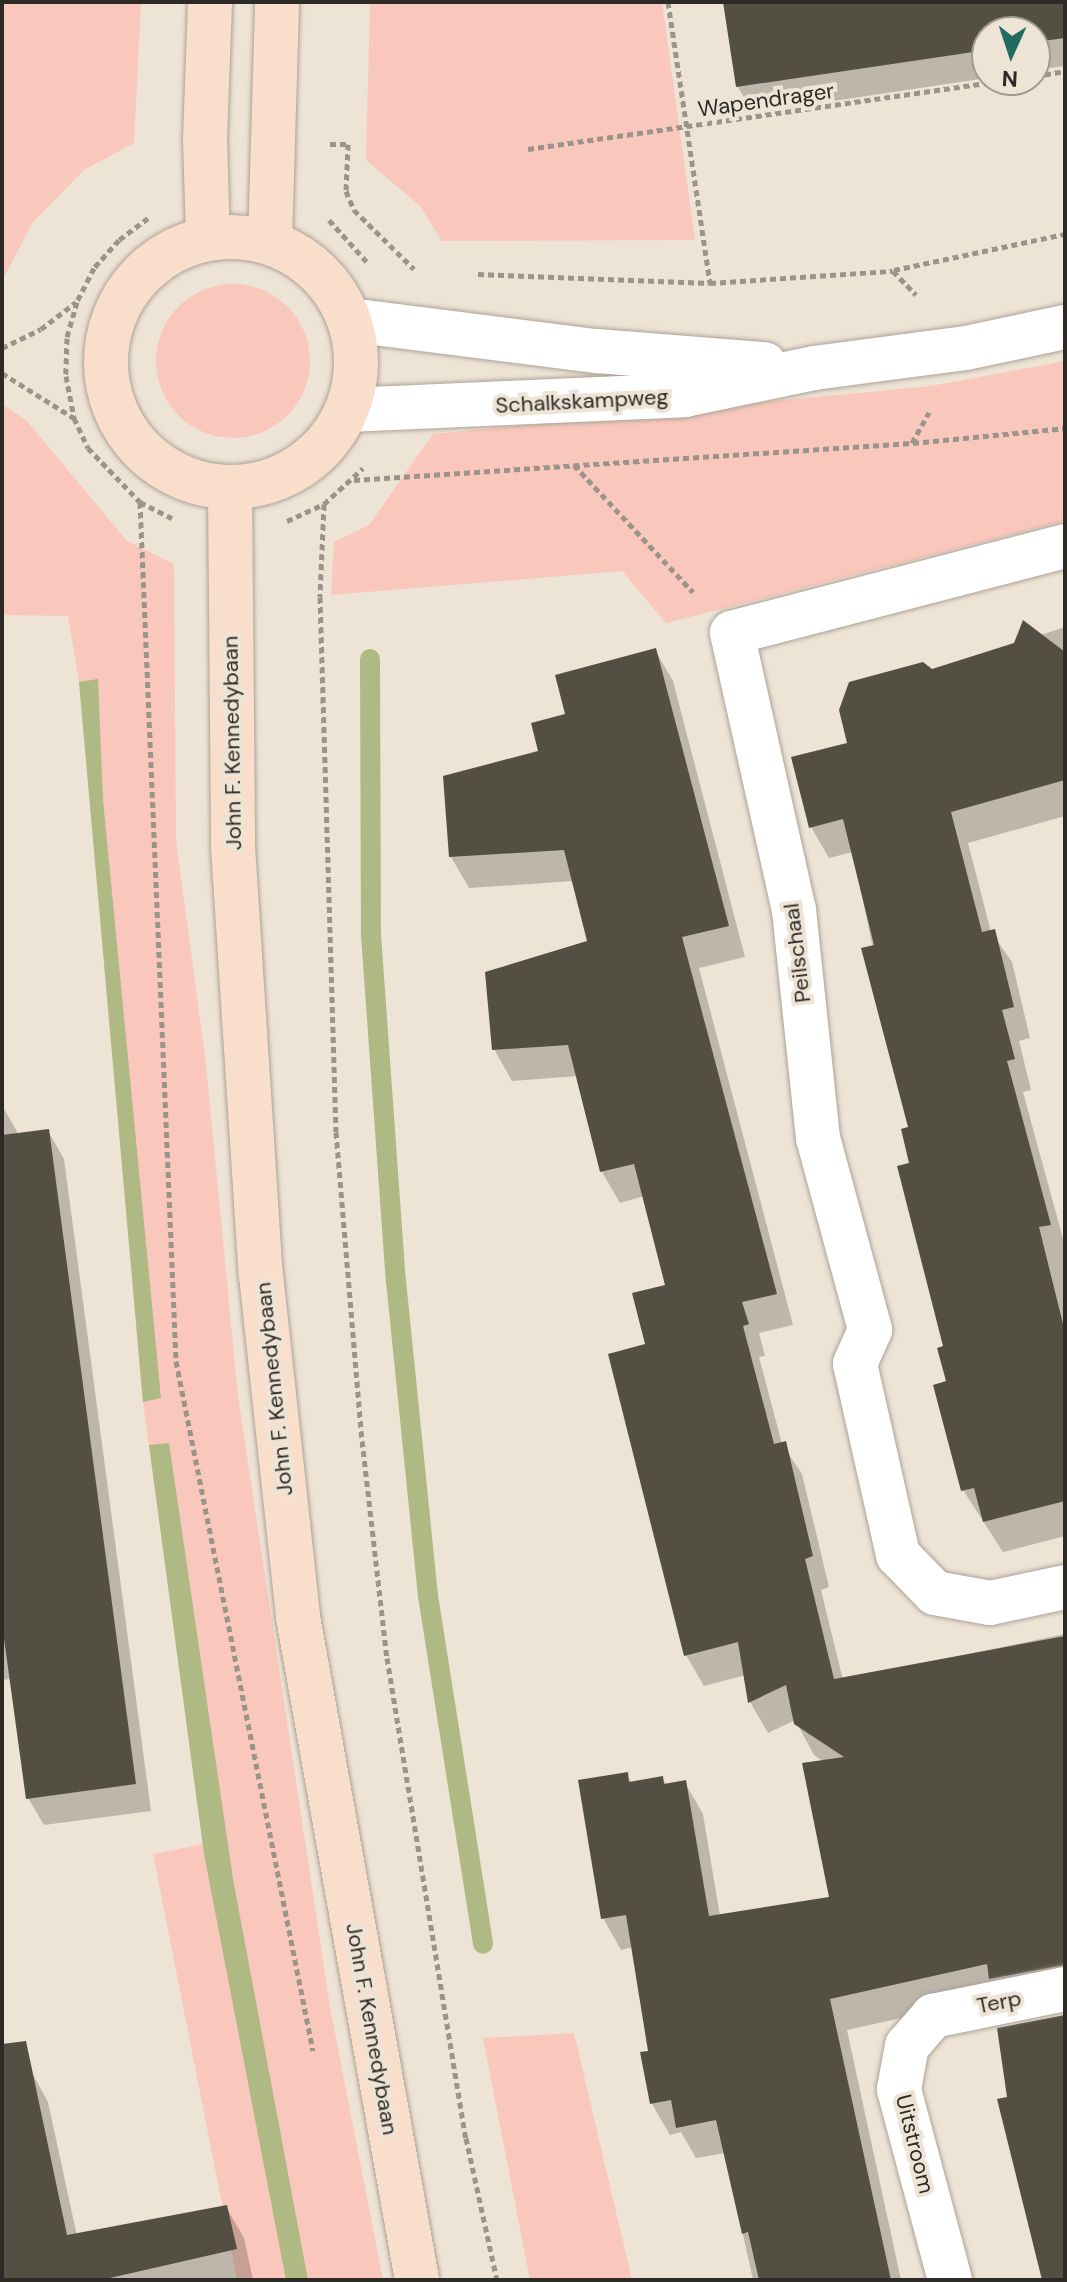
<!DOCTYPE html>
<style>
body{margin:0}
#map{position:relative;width:1067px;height:2282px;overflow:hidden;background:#eee4d6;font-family:"DM Sans",sans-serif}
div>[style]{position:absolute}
.green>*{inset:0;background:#f9c7bc}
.round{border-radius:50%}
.water>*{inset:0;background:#aeb983}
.shadow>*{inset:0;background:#0003}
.stream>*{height:20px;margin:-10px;padding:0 10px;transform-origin:10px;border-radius:10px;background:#aeb983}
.building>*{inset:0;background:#535043}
.path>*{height:5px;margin-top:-2.5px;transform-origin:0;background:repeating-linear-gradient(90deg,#9b948a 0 6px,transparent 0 10px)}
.roads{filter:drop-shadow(0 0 2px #aca296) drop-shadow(0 0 2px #aca296)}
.minor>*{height:44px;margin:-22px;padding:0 22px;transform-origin:22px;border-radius:22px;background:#fff}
.secondary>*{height:44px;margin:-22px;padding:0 22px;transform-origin:22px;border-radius:22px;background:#f9decc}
.secondary>.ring{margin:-22px;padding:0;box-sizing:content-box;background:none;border:44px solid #f9decc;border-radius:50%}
span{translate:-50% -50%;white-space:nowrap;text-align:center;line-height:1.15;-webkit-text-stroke:8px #eee4d6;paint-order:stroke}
.street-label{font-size:22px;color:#2d2a25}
.frame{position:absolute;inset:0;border:4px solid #2d2a25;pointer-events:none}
.north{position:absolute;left:971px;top:16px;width:80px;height:80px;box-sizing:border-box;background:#eee4d6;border:2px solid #a19a8f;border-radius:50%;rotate:183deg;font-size:22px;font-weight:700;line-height:32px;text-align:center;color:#2d2a25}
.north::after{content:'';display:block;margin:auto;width:28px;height:36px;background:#236a60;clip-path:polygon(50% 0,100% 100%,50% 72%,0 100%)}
</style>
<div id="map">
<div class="green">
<div style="clip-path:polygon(2px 2px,141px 2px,134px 143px,84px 170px,33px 222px,2px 281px)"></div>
<div style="clip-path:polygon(370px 2px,662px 2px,695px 240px,442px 241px,420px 206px,366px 160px)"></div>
<div class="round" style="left:156px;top:284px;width:154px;height:154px"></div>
<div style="clip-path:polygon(1065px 361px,1065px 521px,666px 623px,622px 571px,331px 595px,334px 542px,369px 525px,433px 434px,931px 386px)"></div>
<div style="clip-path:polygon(2px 404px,27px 421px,127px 541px,174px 564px,176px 840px,206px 1064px,238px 1396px,330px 2007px,383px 2280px,237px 2280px,153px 1854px,203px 1844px,143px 1402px,79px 682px,68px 616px,2px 615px)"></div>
<div style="clip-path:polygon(574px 2033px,632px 2280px,530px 2280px,483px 2038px)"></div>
</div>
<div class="water">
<div style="clip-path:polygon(98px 679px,103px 800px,161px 1398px,143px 1402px,79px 682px)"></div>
<div style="clip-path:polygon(169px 1443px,233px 1879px,308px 2280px,286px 2280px,204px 1854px,149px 1445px)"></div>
</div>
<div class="shadow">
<div style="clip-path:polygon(725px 2px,1065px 2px,1065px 66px,1035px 70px,1035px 32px,987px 32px,987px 78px,753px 113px,738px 87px)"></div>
<div style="clip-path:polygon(1065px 627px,1065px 816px,968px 843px,991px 932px,1012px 962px,1030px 1038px,1019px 1041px,1031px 1090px,1023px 1092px,1065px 1246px,1065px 1536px,1003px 1552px,963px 1490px,946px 1347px,911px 1165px,910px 1128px,853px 852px,829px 858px,811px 827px,850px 744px,931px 671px)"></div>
<div style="clip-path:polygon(655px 650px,673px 681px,745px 957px,699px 968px,793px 1325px,759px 1333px,765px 1356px,759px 1357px,782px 1444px,802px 1474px,829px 1587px,821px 1590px,843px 1680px,1065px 1634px,1065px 1998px,1001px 1996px,847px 2030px,901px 2280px,753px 2280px,725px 2153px,696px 2158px,681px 2132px,670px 2135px,652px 2104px,642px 2054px,650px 2052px,633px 1947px,621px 1950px,603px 1918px,626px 1774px,632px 1783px,662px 1778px,667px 1785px,685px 1783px,703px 1814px,720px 1916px,832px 1899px,824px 1762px,814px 1755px,795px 1720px,768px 1733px,750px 1702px,746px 1675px,704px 1686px,686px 1655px,647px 1345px,668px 1286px,644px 1196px,620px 1203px,602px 1172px,578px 1076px,512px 1081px,494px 1049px,589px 942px,574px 881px,469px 888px,451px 857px,567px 715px)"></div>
<div style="clip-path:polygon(3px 1107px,19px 1135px,48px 1131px,64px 1159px,151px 1811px,44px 1825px,28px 1798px,12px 1679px,2px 1680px)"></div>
<div style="clip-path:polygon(31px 2071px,48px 2102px,77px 2236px,226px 2207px,244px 2238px,253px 2280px,2px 2280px,2px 2077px)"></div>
</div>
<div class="stream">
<div style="left:370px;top:659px;width:276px;rotate:89.8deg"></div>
<div style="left:371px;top:935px;width:347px;rotate:85.9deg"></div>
<div style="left:396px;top:1281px;width:317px;rotate:84.2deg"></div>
<div style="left:428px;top:1596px;width:352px;rotate:81deg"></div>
</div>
<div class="building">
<div style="clip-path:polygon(723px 2px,1065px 2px,1065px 38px,1035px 42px,1035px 32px,987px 32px,987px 50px,736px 87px)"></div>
<div style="clip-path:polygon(1023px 620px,1065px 652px,1065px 780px,951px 812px,982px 932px,995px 929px,1014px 1007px,1002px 1010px,1015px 1059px,1007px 1061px,1051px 1225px,1039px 1227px,1065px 1332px,1065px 1501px,983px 1522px,974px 1488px,961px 1491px,933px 1385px,946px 1381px,937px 1348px,943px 1346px,897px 1166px,909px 1163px,901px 1129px,908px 1127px,861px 948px,874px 945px,843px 819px,809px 828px,791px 757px,847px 743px,839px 710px,849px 682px,923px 662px,932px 669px,1014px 643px)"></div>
<div style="clip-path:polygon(656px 648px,729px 926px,682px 937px,777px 1294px,742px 1302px,749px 1324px,743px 1326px,774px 1444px,786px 1441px,813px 1556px,805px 1559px,834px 1679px,1065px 1636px,1065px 1965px,989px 1979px,987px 1964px,830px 1999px,891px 2280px,759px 2280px,748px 2232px,742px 2234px,716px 2120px,676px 2128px,671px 2100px,650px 2104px,640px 2052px,648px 2051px,626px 1915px,601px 1919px,578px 1780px,628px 1772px,629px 1782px,663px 1776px,664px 1784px,686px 1780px,709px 1916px,829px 1897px,802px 1763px,844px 1757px,794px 1724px,786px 1685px,748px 1703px,738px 1642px,684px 1656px,608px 1354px,645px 1344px,632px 1293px,665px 1285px,634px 1164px,600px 1172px,568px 1045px,492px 1050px,485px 972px,587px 941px,564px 850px,449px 857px,443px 776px,538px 751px,531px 723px,565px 714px,555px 675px)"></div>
<div style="clip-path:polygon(49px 1129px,136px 1784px,26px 1799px,2px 1624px,2px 1135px)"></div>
<div style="clip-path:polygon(1065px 2015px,1065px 2280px,1042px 2280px,997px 2099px,1007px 2097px,997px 2028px)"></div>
<div style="clip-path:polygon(26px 2041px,67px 2235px,227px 2205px,237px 2249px,101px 2280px,2px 2280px,2px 2044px)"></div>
</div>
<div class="path">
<div style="left:668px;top:2px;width:284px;rotate:81.5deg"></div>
<div style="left:1035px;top:76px;width:30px;rotate:-9deg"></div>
<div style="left:330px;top:144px;width:18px"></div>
<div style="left:348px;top:144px;width:47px;rotate:92.4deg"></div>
<div style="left:346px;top:191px;width:21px;rotate:67deg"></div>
<div style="left:354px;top:210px;width:84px;rotate:44.5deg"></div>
<div style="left:528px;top:149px;width:484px;rotate:-8.2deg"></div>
<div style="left:148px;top:218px;width:36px;rotate:143deg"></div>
<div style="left:119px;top:240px;width:38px;rotate:132deg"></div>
<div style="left:94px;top:268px;width:38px;rotate:117deg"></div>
<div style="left:77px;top:302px;width:37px;rotate:106deg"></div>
<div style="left:67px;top:338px;width:38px;rotate:92deg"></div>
<div style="left:66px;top:376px;width:43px;rotate:79.2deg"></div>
<div style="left:74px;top:418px;width:33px;rotate:65deg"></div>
<div style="left:88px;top:448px;width:75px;rotate:46.1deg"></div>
<div style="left:140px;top:502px;width:36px;rotate:27deg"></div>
<div style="left:329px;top:220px;width:58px;rotate:47.8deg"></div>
<div style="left:894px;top:270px;width:175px;rotate:-11.9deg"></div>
<div style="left:478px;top:274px;width:232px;rotate:2.2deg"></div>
<div style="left:710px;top:283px;width:183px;rotate:-3.8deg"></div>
<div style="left:893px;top:271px;width:33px;rotate:46deg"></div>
<div style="left:2px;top:348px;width:43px;rotate:-26deg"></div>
<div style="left:41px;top:329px;width:44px;rotate:-37.6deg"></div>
<div style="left:2px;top:373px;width:85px;rotate:32deg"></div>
<div style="left:913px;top:443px;width:153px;rotate:-5.6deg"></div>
<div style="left:574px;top:465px;width:174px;rotate:46.9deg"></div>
<div style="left:354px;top:480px;width:559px;rotate:-3.79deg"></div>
<div style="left:912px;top:443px;width:35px;rotate:-61deg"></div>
<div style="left:140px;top:502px;width:860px;rotate:87.6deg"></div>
<div style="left:176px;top:1361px;width:703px;rotate:78.77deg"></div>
<div style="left:324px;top:504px;width:93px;rotate:92.5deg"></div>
<div style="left:320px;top:597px;width:535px;rotate:88.29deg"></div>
<div style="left:336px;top:1132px;width:300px;rotate:85.2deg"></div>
<div style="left:361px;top:1431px;width:228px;rotate:83.5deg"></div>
<div style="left:387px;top:1658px;width:486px;rotate:80.7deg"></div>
<div style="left:466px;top:2138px;width:145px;rotate:77.7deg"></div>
<div style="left:287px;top:521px;width:41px;rotate:-24.7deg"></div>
<div style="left:324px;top:504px;width:53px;rotate:-42.7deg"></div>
</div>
<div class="roads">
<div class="minor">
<div style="left:350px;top:320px;width:249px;rotate:7.2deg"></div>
<div style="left:597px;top:351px;width:168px;rotate:4.5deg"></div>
<div style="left:347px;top:410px;width:338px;rotate:-2.5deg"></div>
<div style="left:685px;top:395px;width:132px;rotate:-11.8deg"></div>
<div style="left:814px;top:368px;width:153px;rotate:-7.5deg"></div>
<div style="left:966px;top:348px;width:101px;rotate:-12deg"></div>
<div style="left:1065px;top:546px;width:344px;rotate:165.4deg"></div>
<div style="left:732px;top:633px;width:284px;rotate:77.4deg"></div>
<div style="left:794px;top:910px;width:229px;rotate:84deg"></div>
<div style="left:818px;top:1138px;width:199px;rotate:74.8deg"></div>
<div style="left:870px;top:1330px;width:37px;rotate:114deg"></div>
<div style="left:855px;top:1364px;width:196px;rotate:77.3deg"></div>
<div style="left:898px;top:1555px;width:53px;rotate:45.8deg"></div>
<div style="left:935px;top:1593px;width:56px;rotate:10.3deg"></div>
<div style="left:990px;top:1603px;width:77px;rotate:-12deg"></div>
<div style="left:950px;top:2280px;width:198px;rotate:-105deg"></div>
<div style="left:899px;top:2089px;width:44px;rotate:-79.5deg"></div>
<div style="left:907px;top:2046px;width:40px;rotate:-49deg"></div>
<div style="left:933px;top:2016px;width:135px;rotate:-11.6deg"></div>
</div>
<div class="secondary">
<div class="ring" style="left:106px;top:237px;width:206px;height:206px"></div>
<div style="left:208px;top:239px;width:100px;rotate:-91.7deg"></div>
<div style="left:205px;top:139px;width:137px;rotate:-87.9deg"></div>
<div style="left:270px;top:242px;width:240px;rotate:-88.3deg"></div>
<div style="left:230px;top:488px;width:359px;rotate:89.5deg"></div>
<div style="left:233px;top:847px;width:429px;rotate:86.3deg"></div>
<div style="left:261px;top:1275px;width:344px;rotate:83.8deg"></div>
<div style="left:298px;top:1617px;width:674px;rotate:79.82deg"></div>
</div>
</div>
<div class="street-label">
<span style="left:766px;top:100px;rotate:-8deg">Wapendrager</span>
<span style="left:582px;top:401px;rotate:-3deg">Schalkskampweg</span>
<span style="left:232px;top:743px;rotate:-91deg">John F. Kennedybaan</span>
<span style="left:797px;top:953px;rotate:-97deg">Peilschaal</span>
<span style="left:274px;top:1389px;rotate:-96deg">John F. Kennedybaan</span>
<span style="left:999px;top:2002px;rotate:-11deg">Terp</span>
<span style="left:372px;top:2029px;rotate:80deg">John F. Kennedybaan</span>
<span style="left:915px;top:2144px;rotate:76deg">Uitstroom</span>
</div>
<div class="frame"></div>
<div class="north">N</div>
</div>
